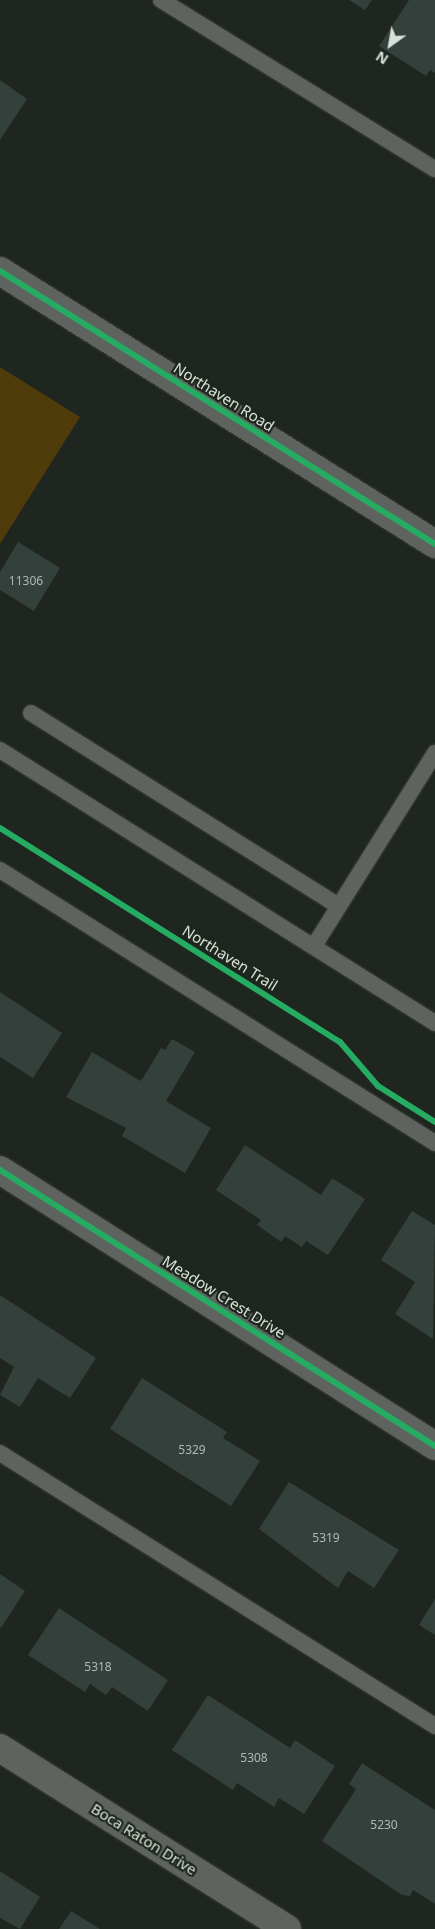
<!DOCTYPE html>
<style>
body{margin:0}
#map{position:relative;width:435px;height:1929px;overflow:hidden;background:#1f251f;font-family:"Noto Sans",sans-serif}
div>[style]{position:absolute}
.green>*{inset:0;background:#503b0b}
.building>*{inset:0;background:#34403b}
.roads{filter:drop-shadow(0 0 1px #3b403b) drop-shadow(0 0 1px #3b403b)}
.service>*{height:16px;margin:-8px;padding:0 8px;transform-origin:8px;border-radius:8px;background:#5f635f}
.minor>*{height:28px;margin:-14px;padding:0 14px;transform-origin:14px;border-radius:14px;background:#5f635f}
.tertiary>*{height:28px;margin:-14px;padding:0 14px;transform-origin:14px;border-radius:14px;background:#5f635f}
.cycleway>*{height:6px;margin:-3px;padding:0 3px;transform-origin:3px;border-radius:3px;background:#26ab63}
span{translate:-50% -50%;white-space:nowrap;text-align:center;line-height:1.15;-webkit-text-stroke:4.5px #1d271d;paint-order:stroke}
.number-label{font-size:12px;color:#b0b8b2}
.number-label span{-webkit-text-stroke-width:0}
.street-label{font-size:15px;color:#d9e0d9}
.north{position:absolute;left:365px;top:20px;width:50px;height:50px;-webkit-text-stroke:4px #1d271d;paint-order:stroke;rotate:212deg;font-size:14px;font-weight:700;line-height:20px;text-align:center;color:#d9e0d9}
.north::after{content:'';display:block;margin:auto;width:18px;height:22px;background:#d9e0d9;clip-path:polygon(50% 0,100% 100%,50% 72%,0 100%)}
</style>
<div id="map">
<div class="green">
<div style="clip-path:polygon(0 367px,80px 417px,0 544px)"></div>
</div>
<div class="building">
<div style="clip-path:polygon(349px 0,372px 0,365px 10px)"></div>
<div style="clip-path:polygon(409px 0,435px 0,435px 73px,430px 70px,426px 76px,379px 46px)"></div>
<div style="clip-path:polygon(0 80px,27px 99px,0 140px)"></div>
<div style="clip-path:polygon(18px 542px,60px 568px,34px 611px,0 590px,0 572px)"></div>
<div style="clip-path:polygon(0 992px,62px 1033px,33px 1078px,0 1057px)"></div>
<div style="clip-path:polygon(172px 1039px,195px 1052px,166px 1101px,211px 1128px,185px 1173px,122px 1136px,126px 1128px,66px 1097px,92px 1052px,141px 1081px,161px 1048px,165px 1050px)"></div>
<div style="clip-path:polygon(245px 1145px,321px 1195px,332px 1178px,365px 1199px,328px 1255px,306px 1241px,302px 1247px,285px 1236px,281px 1242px,257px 1225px,261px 1220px,216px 1190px)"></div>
<div style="clip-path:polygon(412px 1211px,435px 1225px,433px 1339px,395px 1314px,415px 1282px,381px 1260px)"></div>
<div style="clip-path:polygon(0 1295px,96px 1358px,70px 1398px,38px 1378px,20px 1407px,0 1395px,14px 1367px,0 1358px)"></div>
<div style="clip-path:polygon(142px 1378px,227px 1432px,223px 1438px,260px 1461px,231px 1506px,110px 1429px)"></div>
<div style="clip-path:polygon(289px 1482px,399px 1550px,374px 1588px,348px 1571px,338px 1588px,259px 1529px)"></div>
<div style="clip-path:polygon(0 1574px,25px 1591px,1px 1628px,0 1627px)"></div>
<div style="clip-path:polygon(435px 1599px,435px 1635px,419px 1625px)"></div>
<div style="clip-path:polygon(59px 1608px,168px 1680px,148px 1711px,112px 1687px,106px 1695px,90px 1684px,85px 1692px,28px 1655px)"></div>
<div style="clip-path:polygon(208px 1695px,290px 1748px,295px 1740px,335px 1766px,304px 1814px,279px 1798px,274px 1807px,237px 1783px,233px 1790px,172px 1750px)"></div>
<div style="clip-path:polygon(362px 1763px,435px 1810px,435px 1904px,413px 1890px,410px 1896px,402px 1895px,322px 1841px,356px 1789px,349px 1784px)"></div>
<div style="clip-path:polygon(0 1871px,40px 1897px,20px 1929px,0 1918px)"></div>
<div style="clip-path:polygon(71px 1911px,100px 1929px,59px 1929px)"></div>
</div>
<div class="roads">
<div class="service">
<div style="left:161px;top:0;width:322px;rotate:31.7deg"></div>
<div style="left:31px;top:713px;width:363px;rotate:32.1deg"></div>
<div style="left:0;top:750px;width:514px;rotate:32.11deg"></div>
<div style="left:0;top:870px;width:514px;rotate:32.11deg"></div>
<div style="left:314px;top:946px;width:228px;rotate:-57.9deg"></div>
<div style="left:0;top:1453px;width:514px;rotate:32.11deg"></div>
</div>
<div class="minor">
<div style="left:0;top:1170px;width:515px;rotate:32.39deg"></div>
<div style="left:0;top:1748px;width:339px;rotate:32.2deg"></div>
</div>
<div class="tertiary">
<div style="left:0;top:271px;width:514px;rotate:32.11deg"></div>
</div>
</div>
<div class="cycleway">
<div style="left:0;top:271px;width:514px;rotate:32.11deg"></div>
<div style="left:0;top:828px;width:402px;rotate:32.2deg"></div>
<div style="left:340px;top:1042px;width:58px;rotate:49.2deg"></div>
<div style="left:378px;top:1086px;width:67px;rotate:32.3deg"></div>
<div style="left:0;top:1170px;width:515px;rotate:32.39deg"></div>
</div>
<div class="number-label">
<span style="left:26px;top:581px">11306</span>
<span style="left:192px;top:1450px">5329</span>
<span style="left:326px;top:1538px">5319</span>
<span style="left:98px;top:1667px">5318</span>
<span style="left:254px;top:1758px">5308</span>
<span style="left:384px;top:1825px">5230</span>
</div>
<div class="street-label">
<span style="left:224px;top:397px;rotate:32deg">Northaven Road</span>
<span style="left:230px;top:958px;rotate:32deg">Northaven Trail</span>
<span style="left:224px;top:1297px;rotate:32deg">Meadow Crest Drive</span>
<span style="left:144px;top:1839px;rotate:32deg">Boca Raton Drive</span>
</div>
<div class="north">N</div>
</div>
